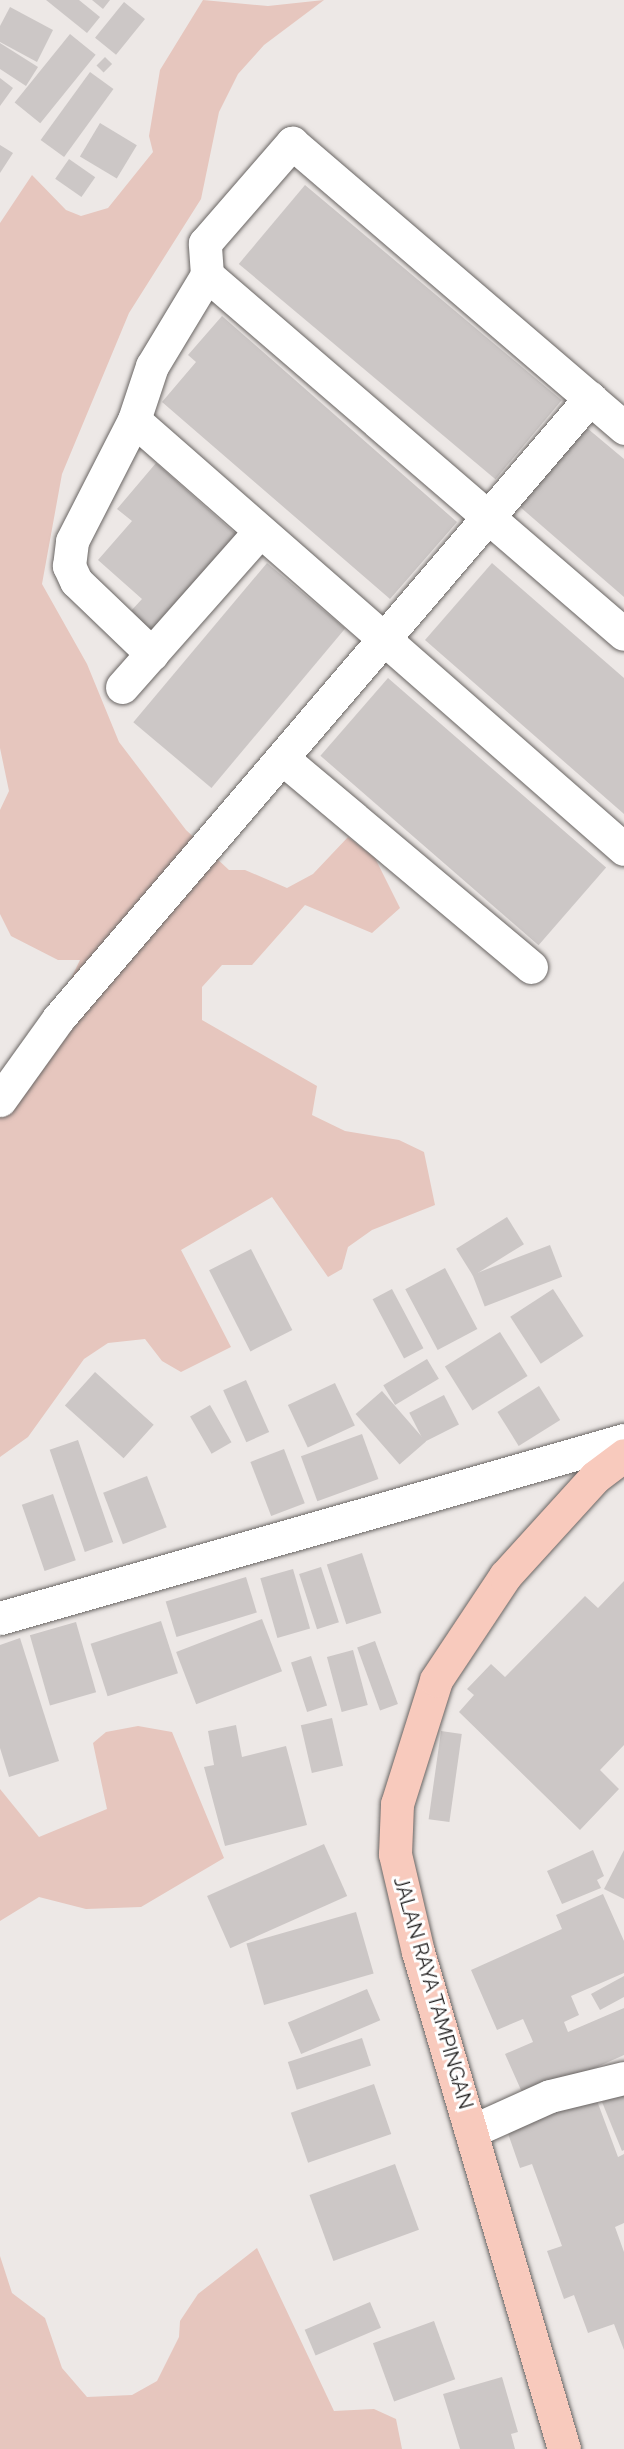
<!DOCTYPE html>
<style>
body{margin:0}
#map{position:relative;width:624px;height:2449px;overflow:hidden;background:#ede8e6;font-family:Raleway,sans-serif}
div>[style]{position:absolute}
.green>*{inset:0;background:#e6c6be}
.building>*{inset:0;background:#ccc7c6;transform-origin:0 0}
.roads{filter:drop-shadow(0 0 2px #696563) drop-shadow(0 0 2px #696563)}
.minor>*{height:33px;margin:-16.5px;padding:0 16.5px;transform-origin:16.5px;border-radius:16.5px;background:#fff}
.tertiary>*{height:33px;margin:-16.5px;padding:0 16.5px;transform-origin:16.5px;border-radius:16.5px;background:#fff}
.primary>*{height:33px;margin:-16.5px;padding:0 16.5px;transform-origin:16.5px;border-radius:16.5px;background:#f8cabd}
span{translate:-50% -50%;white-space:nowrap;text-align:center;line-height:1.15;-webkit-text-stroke:6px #fff;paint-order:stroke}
.street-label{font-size:20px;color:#1f1d1d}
</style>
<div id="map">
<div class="green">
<div style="clip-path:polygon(203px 0,268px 6px,324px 0,264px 45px,238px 74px,219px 112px,201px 199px,129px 313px,62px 474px,42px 584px,87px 664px,119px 742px,186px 830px,229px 870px,245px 870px,287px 888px,313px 874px,348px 837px,375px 858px,400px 908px,372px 933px,305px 905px,252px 965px,222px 965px,202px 987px,202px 1020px,317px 1086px,312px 1115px,345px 1131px,399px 1140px,424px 1152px,435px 1205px,372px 1230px,348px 1247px,342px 1269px,328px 1277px,272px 1197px,181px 1250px,231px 1347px,181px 1372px,162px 1361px,145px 1339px,108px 1343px,84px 1359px,28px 1437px,0 1457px,0 1077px,58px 1005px,80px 960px,58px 960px,11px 936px,0 914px,0 810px,9px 791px,0 748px,0 223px,32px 175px,66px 210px,81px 216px,108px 208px,153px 152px,149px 136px,160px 70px)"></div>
<div style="clip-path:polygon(138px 1726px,172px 1732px,224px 1858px,141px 1907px,86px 1909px,39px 1897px,0 1921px,0 1789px,39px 1837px,107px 1809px,93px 1743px,106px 1732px)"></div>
<div style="clip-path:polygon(257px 2248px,334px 2411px,374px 2409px,396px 2419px,402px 2449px,0 2449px,0 2256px,12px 2293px,45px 2318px,62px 2368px,87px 2397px,132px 2395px,157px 2381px,179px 2337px,180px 2321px,198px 2294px)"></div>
</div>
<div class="building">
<div style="clip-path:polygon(46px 0,79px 0,100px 17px,87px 33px)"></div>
<div style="clip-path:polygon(92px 0,110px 0,103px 9px)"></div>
<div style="left:124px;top:2px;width:27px;height:46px;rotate:39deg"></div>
<div style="clip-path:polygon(10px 7px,53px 30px,37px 62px,0 42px,0 26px)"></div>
<div style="left:70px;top:34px;width:33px;height:88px;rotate:39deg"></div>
<div style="clip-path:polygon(0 43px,38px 67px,26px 86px,0 69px)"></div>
<div style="left:105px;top:57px;width:10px;height:12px;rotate:45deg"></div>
<div style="left:90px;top:72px;width:29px;height:84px;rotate:36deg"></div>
<div style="clip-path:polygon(0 78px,13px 88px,0 106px)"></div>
<div style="left:100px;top:123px;width:43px;height:39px;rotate:31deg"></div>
<div style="clip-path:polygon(0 145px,13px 153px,0 173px)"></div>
<div style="left:69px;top:159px;width:32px;height:24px;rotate:35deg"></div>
<div style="left:305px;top:185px;width:335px;height:103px;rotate:40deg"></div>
<div style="clip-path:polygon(222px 316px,457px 522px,390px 599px,162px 402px,196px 362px,188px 355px)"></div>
<div style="clip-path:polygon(587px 428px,624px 459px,624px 597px,519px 506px)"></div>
<div style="clip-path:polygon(156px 463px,237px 535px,153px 632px,130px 612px,142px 599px,98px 560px,132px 521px,117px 509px)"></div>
<div style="left:267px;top:563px;width:102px;height:208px;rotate:40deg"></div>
<div style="clip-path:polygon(492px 563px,624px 678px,624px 814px,425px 640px)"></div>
<div style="left:388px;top:678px;width:289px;height:103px;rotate:41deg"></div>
<div style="left:507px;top:1217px;width:32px;height:60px;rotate:58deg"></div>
<div style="left:550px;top:1245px;width:34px;height:83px;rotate:69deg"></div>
<div style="left:251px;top:1249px;width:91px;height:47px;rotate:63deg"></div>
<div style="left:445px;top:1268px;width:69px;height:45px;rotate:62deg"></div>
<div style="left:392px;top:1289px;width:67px;height:22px;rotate:62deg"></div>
<div style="left:553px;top:1289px;width:56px;height:51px;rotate:57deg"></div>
<div style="left:500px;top:1332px;width:52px;height:65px;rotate:58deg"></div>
<div style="left:427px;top:1359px;width:23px;height:51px;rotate:59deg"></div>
<div style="left:95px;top:1372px;width:79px;height:45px;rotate:42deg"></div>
<div style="left:246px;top:1380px;width:57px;height:25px;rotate:66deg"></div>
<div style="left:335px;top:1383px;width:47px;height:52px;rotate:65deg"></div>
<div style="left:539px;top:1386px;width:40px;height:49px;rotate:58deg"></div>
<div style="left:382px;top:1391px;width:67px;height:35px;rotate:49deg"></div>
<div style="left:444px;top:1395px;width:33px;height:39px;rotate:63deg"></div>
<div style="left:210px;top:1405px;width:43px;height:23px;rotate:60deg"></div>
<div style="left:362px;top:1434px;width:48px;height:65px;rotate:70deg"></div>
<div style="left:78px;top:1440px;width:108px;height:30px;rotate:71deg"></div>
<div style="left:284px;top:1449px;width:58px;height:36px;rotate:69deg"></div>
<div style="left:147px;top:1476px;width:55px;height:47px;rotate:69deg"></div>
<div style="left:53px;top:1494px;width:70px;height:33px;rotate:71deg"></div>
<div style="left:362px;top:1553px;width:63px;height:37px;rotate:72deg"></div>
<div style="left:321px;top:1567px;width:58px;height:23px;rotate:72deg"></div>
<div style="left:293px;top:1569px;width:62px;height:34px;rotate:74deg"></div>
<div style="left:246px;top:1577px;width:37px;height:84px;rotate:73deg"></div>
<div style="clip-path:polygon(624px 1581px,624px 1745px,600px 1770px,619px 1789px,580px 1830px,459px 1712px,474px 1695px,467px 1689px,491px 1664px,505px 1677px,585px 1596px,598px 1608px)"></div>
<div style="left:262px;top:1619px;width:56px;height:92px;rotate:69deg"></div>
<div style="left:161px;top:1621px;width:55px;height:74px;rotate:72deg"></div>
<div style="left:76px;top:1622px;width:73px;height:48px;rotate:74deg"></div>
<div style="clip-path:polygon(20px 1638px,59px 1761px,9px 1777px,0 1748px,0 1645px)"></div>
<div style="left:375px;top:1641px;width:67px;height:19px;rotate:70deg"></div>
<div style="left:353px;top:1650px;width:57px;height:27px;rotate:75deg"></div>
<div style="left:311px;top:1656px;width:52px;height:21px;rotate:72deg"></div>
<div style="left:332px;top:1718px;width:49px;height:32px;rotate:77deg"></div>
<div style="clip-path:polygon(236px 1725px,242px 1757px,286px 1746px,307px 1825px,225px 1846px,204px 1767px,214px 1765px,208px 1731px)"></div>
<div style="left:441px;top:1731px;width:21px;height:89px;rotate:8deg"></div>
<div style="left:324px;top:1844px;width:57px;height:128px;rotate:66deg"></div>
<div style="clip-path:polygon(593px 1850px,604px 1876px,597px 1880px,601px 1888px,562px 1904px,547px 1871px)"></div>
<div style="clip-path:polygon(624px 1850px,624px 1899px,604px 1889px)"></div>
<div style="clip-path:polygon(603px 1894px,624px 1941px,624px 1973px,571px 1996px,579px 2015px,564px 2022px,568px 2032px,624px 2008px,624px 2055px,525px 2099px,505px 2054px,533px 2042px,531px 2037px,523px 2019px,497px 2030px,471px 1970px,562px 1929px,556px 1915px)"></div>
<div style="left:356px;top:1912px;width:64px;height:114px;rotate:74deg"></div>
<div style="clip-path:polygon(624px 1976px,624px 1997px,600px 2010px,591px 1994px)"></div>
<div style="left:367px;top:1989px;width:34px;height:86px;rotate:67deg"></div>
<div style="left:362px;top:2038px;width:29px;height:78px;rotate:72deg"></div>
<div style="left:374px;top:2084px;width:53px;height:88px;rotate:71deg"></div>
<div style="clip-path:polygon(593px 2090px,618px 2157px,624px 2154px,624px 2223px,615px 2227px,624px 2252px,624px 2350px,614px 2324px,588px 2333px,574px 2295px,564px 2299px,547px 2251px,562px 2246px,532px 2164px,520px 2168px,504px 2122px)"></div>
<div style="clip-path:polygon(624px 2093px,624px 2150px,622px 2151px,602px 2102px)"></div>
<div style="left:395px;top:2164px;width:70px;height:91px;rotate:70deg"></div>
<div style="left:370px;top:2302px;width:28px;height:71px;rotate:67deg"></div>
<div style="left:434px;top:2321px;width:62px;height:65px;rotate:70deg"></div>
<div style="clip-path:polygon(502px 2377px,518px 2432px,511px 2434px,515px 2449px,460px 2449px,443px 2394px)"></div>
</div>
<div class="roads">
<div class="minor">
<div style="left:207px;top:275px;width:550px;rotate:40.73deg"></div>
<div style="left:134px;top:420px;width:651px;rotate:41.2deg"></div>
<div style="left:152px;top:654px;width:105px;rotate:-136.2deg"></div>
<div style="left:76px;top:581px;width:17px;rotate:-115deg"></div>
<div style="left:69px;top:566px;width:25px;rotate:-83deg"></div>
<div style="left:72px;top:541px;width:136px;rotate:-62.9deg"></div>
<div style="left:134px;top:420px;width:57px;rotate:-71.6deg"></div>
<div style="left:152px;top:366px;width:106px;rotate:-58.9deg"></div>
<div style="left:207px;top:275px;width:32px;rotate:-94deg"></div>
<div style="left:205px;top:243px;width:133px;rotate:-49deg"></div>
<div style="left:292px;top:143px;width:438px;rotate:40.6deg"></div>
<div style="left:122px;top:687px;width:207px;rotate:-48.5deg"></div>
<div style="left:282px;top:758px;width:325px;rotate:40deg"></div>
<div style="left:0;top:1100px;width:100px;rotate:-54.4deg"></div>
<div style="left:58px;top:1019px;width:818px;rotate:-49.41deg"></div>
<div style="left:472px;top:2131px;width:85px;rotate:-24.2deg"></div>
<div style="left:550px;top:2096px;width:76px;rotate:-13.7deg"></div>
</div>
<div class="tertiary">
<div style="left:0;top:1618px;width:649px;rotate:-15.92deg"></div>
</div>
<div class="primary">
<div style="left:564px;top:2449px;width:518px;rotate:-106.37deg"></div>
<div style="left:418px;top:1952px;width:101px;rotate:-103.2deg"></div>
<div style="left:395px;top:1854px;width:50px;rotate:-87.7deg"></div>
<div style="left:397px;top:1804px;width:130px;rotate:-72.5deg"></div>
<div style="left:436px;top:1680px;width:125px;rotate:-56.4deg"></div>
<div style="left:505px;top:1576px;width:134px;rotate:-47.7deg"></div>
<div style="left:595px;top:1477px;width:36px;rotate:-37deg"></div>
</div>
</div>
<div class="street-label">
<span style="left:433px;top:1993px;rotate:74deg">JALAN RAYA TAMPINGAN</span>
</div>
</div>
